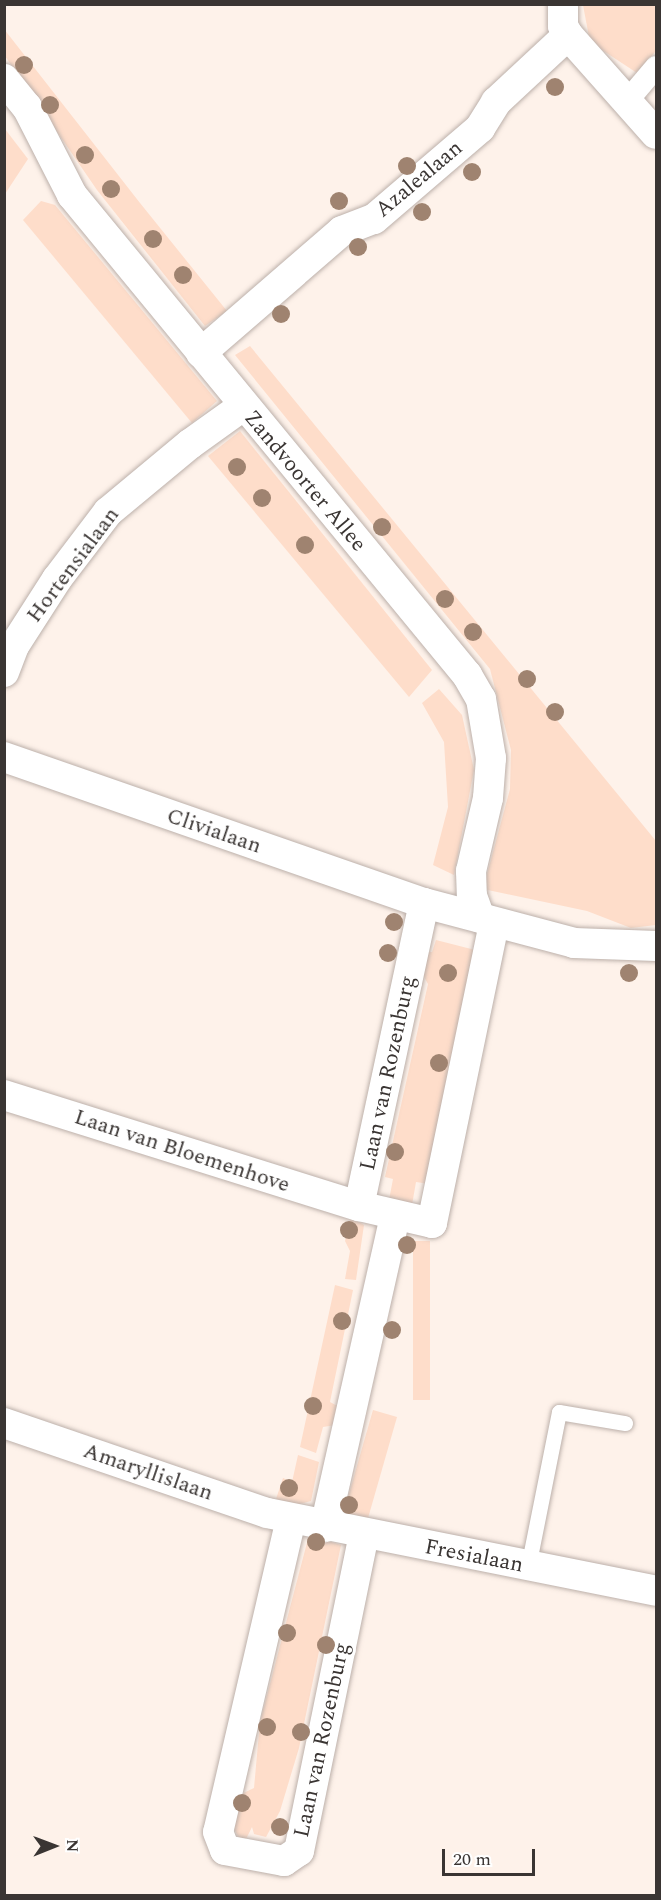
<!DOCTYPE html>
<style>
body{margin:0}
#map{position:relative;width:661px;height:1900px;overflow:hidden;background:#fef2ea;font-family:Spectral,serif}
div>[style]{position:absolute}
.green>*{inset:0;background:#feddca;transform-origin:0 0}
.roads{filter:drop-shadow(0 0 2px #bcb0aa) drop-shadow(0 0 2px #bcb0aa)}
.service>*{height:15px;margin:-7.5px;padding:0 7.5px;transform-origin:7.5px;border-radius:7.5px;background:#fff}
.pedestrian>*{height:22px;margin:-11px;padding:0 11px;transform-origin:11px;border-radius:11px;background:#fff}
.minor>*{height:30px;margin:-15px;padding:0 15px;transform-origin:15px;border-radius:15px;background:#fff}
.trees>*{width:18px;height:18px;margin:-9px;border-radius:50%;background:#9f8370}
span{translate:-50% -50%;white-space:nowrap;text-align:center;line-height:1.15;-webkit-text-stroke:6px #fff;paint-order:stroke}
.street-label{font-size:22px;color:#3a3533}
.frame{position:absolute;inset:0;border:6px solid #3a3533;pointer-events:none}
.north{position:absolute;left:24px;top:1816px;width:60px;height:60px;-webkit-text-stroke:4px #fff;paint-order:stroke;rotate:89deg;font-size:16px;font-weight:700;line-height:24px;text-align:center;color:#3a3533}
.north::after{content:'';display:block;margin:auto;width:21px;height:27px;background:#3a3533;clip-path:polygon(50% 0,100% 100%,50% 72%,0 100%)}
.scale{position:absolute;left:442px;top:1849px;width:93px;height:27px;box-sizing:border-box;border:3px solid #3a3533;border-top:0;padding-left:8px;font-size:18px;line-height:21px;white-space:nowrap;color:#3a3533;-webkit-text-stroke:4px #fff;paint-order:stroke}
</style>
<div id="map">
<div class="green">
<div style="clip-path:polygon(583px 5px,656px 5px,656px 51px,637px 73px,590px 42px)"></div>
<div style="clip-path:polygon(4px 29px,140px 203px,227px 311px,205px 326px,97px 190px,5px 56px)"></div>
<div style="clip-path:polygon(5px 129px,28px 159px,5px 194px)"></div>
<div style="clip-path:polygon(41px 201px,55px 205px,217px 401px,192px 423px,23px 220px)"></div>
<div style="clip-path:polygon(250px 346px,656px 841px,656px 925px,631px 928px,587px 911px,483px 889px,510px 789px,511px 750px,490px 669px,235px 355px)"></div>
<div style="clip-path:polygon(240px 431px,432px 670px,409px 697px,208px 456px)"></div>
<div style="clip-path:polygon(439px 689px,462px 715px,474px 770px,454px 875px,433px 865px,448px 807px,444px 742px,422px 703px)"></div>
<div style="clip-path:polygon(436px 940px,479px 951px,437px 1185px,416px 1182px,412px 1205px,389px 1200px,393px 1179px,385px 1177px,428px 984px,420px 970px,423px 952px,432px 952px)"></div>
<div style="clip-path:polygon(351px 1217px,364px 1225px,356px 1280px,345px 1279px,350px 1251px,345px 1241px)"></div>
<div style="left:413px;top:1241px;width:17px;height:159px"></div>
<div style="clip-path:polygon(335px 1285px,353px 1290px,330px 1402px,343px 1409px,342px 1424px,323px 1427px,316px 1453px,300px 1447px)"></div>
<div style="left:373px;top:1410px;width:25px;height:108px;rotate:16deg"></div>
<div style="clip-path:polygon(298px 1455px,319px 1462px,311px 1501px,292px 1506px,276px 1499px,283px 1478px,292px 1482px)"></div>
<div style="clip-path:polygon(309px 1535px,341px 1545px,299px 1748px,280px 1811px,266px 1837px,254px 1834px,252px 1827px,245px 1841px,239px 1838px,231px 1823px,235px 1797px,254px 1788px,260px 1722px)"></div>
</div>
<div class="roads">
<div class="service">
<div style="left:528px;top:1567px;width:158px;rotate:-78.7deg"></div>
<div style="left:559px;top:1412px;width:67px;rotate:9.5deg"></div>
</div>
<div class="pedestrian">
<div style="left:628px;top:100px;width:43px;rotate:-49.7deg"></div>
</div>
<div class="minor">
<div style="left:563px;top:4px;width:22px;rotate:90deg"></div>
<div style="left:563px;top:26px;width:10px;rotate:61deg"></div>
<div style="left:568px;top:35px;width:132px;rotate:48.4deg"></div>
<div style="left:4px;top:79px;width:36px;rotate:51deg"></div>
<div style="left:27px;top:107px;width:99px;rotate:62.9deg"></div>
<div style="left:72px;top:195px;width:622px;rotate:50.55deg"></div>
<div style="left:467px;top:675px;width:28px;rotate:60deg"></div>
<div style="left:481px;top:699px;width:60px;rotate:80.4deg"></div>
<div style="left:491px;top:758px;width:40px;rotate:94.3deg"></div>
<div style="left:488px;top:798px;width:75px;rotate:103.1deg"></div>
<div style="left:471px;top:871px;width:25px;rotate:88deg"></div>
<div style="left:472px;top:896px;width:23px;rotate:70deg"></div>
<div style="left:201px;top:353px;width:186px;rotate:-40.9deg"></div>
<div style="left:342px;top:231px;width:34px;rotate:-21deg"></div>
<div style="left:374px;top:219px;width:140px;rotate:-40.6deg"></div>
<div style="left:480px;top:128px;width:31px;rotate:-58deg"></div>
<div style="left:496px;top:102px;width:98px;rotate:-42.9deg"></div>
<div style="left:4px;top:672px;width:28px;rotate:-69deg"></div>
<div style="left:14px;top:646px;width:80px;rotate:-57.3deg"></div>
<div style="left:57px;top:579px;width:84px;rotate:-52.7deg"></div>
<div style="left:108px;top:512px;width:107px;rotate:-39.7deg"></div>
<div style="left:190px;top:444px;width:65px;rotate:-35.6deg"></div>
<div style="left:4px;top:757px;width:445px;rotate:19.2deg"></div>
<div style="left:424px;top:903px;width:155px;rotate:14.9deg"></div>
<div style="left:574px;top:943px;width:82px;rotate:2.1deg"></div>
<div style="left:424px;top:903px;width:310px;rotate:102.1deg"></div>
<div style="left:359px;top:1206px;width:75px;rotate:13.1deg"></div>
<div style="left:432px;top:1223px;width:306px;rotate:-78.3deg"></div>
<div style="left:4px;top:1095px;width:372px;rotate:17.4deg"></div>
<div style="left:4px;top:1423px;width:278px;rotate:18.9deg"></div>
<div style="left:267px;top:1513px;width:397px;rotate:11.3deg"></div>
<div style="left:291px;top:1519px;width:321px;rotate:103.1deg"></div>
<div style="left:218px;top:1832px;width:19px;rotate:69deg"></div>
<div style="left:225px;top:1850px;width:60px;rotate:10.6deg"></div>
<div style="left:284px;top:1861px;width:18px;rotate:-34deg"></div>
<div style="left:299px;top:1851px;width:323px;rotate:-78.4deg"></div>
<div style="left:325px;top:1527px;width:319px;rotate:-77.3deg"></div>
</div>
</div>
<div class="trees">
<div style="left:24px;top:65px"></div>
<div style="left:555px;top:87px"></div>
<div style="left:50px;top:105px"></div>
<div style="left:85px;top:155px"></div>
<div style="left:407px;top:166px"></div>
<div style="left:472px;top:172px"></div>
<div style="left:111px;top:189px"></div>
<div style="left:339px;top:201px"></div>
<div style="left:422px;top:212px"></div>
<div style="left:153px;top:239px"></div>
<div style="left:358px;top:247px"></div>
<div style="left:183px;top:275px"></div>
<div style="left:281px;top:314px"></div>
<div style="left:237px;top:467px"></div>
<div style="left:262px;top:498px"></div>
<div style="left:382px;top:527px"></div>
<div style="left:305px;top:545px"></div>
<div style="left:445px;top:599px"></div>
<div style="left:473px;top:632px"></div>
<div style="left:527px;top:679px"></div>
<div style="left:555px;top:712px"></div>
<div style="left:394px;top:922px"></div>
<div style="left:388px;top:953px"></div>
<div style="left:448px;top:973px"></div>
<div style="left:629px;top:973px"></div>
<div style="left:439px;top:1063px"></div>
<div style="left:395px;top:1152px"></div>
<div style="left:349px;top:1230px"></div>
<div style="left:407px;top:1245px"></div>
<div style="left:342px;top:1321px"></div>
<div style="left:392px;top:1330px"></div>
<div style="left:313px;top:1406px"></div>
<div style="left:289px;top:1488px"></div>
<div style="left:349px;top:1505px"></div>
<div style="left:316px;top:1542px"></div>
<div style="left:287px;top:1633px"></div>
<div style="left:326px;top:1645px"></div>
<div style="left:267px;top:1727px"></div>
<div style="left:301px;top:1732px"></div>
<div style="left:242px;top:1803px"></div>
<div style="left:280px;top:1827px"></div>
</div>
<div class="street-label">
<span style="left:419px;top:179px;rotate:-40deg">Azalealaan</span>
<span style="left:305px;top:481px;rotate:50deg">Zandvoorter Allee</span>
<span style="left:73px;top:565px;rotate:-53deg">Hortensialaan</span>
<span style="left:214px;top:831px;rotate:19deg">Clivialaan</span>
<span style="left:388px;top:1073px;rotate:-78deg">Laan van Rozenburg</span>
<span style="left:182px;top:1151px;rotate:18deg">Laan van Bloemenhove</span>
<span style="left:148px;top:1472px;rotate:19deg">Amaryllislaan</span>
<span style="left:474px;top:1556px;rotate:11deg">Fresialaan</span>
<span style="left:322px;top:1740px;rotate:-78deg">Laan van Rozenburg</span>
</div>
<div class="frame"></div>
<div class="north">N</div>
<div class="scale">20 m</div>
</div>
